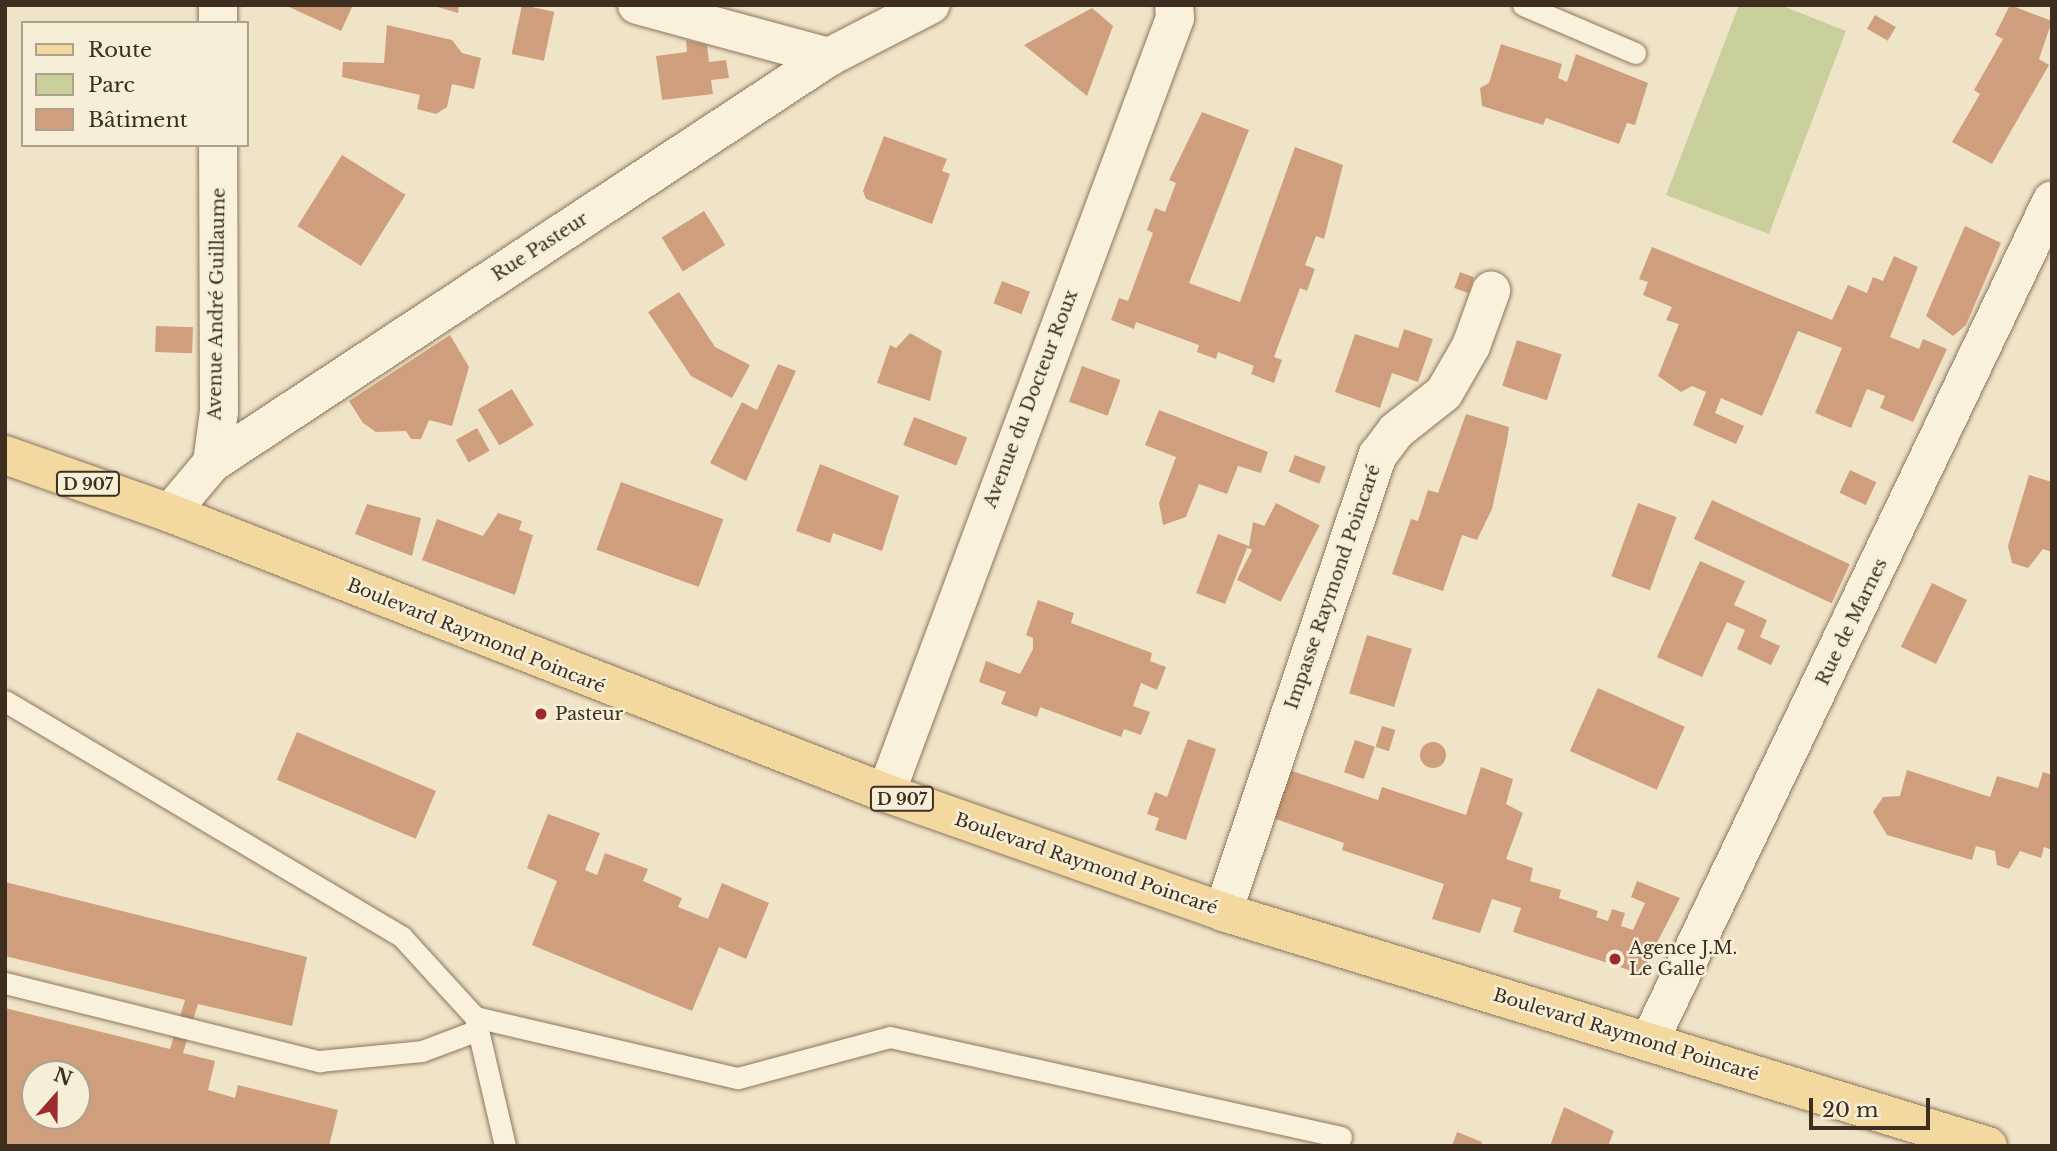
<!DOCTYPE html>
<meta charset="utf-8">
<style>
body{margin:0}
#map{position:relative;width:2057px;height:1151px;overflow:hidden;background:#f0e4c8;font-family:"Libre Baskerville",serif}
div>[style]{position:absolute}
.green>*{inset:0;background:#c9cf9b}
.building>*{inset:0;background:#cf9f7d;transform-origin:0 0}
.round{border-radius:50%}
.roads{filter:drop-shadow(0 0 2px #8d765c) drop-shadow(0 0 2px #8d765c)}
.service>*{height:21px;margin:-10.5px;padding:0 10.5px;transform-origin:10.5px;border-radius:10.5px;background:#faf1dc}
.minor>*{height:38px;margin:-19px;padding:0 19px;transform-origin:19px;border-radius:19px;background:#faf1dc}
.primary>*{height:38px;margin:-19px;padding:0 19px;transform-origin:19px;border-radius:19px;background:#f3d9a0}
.dots>*{width:19px;height:19px;translate:-50% -50%;box-sizing:border-box;border:4px solid #f7eed8;border-radius:50%}
span{translate:-50% -50%;white-space:nowrap;text-align:center;line-height:1.15;-webkit-text-stroke:5px #f7eed8;paint-order:stroke}
.shield-label span{padding:2px 5px;background:#f7eed8;border:2px solid;border-radius:5px;-webkit-text-stroke-width:0}
.shield-label{font-size:16px;color:#3d2e20;font-weight:700}
.street-label{font-size:18px;color:#3d2e20}
.poi-label{font-size:18px;color:#3d2e20}
.left{translate:0 -50%;text-align:left}
.frame{position:absolute;inset:0;border:7px solid #3d2e20;pointer-events:none}
.legend{position:absolute;left:21px;top:21px;width:228px;height:126px;box-sizing:border-box;background:#f7eed8;border:2px solid #ada18e;margin:0;padding:9px 12px;list-style:none;font-size:21px;color:#3d2e20}
.legend li{display:flex;align-items:center;gap:14px;height:35px}
.legend b{width:35px;border:2px solid #ada18e}
.north{position:absolute;left:21px;top:1060px;width:70px;height:70px;box-sizing:border-box;background:#f7eed8;border:2px solid #ada18e;border-radius:50%;rotate:21deg;font-size:19px;font-weight:700;line-height:28px;text-align:center;color:#3d2e20}
.north::after{content:'';display:block;margin:auto;width:24px;height:32px;background:#9e2a2b;clip-path:polygon(50% 0,100% 100%,50% 72%,0 100%)}
.scale{position:absolute;left:1809px;top:1098px;width:121px;height:32px;box-sizing:border-box;border:4px solid #3d2e20;border-top:0;padding-left:9px;font-size:21px;line-height:24px;white-space:nowrap;color:#3d2e20;-webkit-text-stroke:5px #f7eed8;paint-order:stroke}
</style>
<div id="map">
<div class="green">
<div style="clip-path:polygon(1739px 5px,1780px 5px,1846px 31px,1769px 234px,1666px 195px)"></div>
</div>
<div class="building">
<div style="clip-path:polygon(285px 5px,353px 5px,341px 31px)"></div>
<div style="clip-path:polygon(431px 5px,459px 5px,458px 13px)"></div>
<div style="left:522px;top:5px;width:33px;height:50px;rotate:12deg"></div>
<div style="clip-path:polygon(2010px 5px,2052px 21px,2039px 59px,2049px 65px,1992px 164px,1952px 142px,1980px 94px,1974px 90px,2003px 39px,1995px 35px)"></div>
<div style="clip-path:polygon(1092px 8px,1113px 26px,1087px 96px,1024px 45px)"></div>
<div style="left:1875px;top:15px;width:24px;height:16px;rotate:30deg"></div>
<div style="clip-path:polygon(387px 25px,452px 40px,462px 53px,481px 58px,474px 89px,452px 84px,447px 107px,436px 114px,417px 109px,420px 95px,342px 77px,343px 62px,384px 63px)"></div>
<div style="clip-path:polygon(686px 40px,707px 45px,709px 62px,726px 60px,729px 78px,711px 80px,713px 94px,662px 100px,656px 56px,687px 52px)"></div>
<div style="clip-path:polygon(1501px 44px,1562px 64px,1558px 78px,1567px 82px,1576px 54px,1648px 83px,1635px 125px,1627px 123px,1619px 144px,1546px 118px,1543px 125px,1482px 106px,1480px 88px,1489px 83px)"></div>
<div style="clip-path:polygon(1202px 112px,1249px 130px,1189px 283px,1240px 302px,1295px 147px,1343px 165px,1324px 239px,1316px 236px,1305px 265px,1315px 269px,1307px 291px,1300px 288px,1274px 357px,1282px 360px,1274px 383px,1251px 374px,1254px 366px,1218px 352px,1216px 359px,1197px 352px,1199px 345px,1136px 322px,1134px 329px,1111px 320px,1119px 298px,1128px 301px,1153px 233px,1147px 230px,1155px 208px,1165px 212px,1176px 183px,1169px 180px)"></div>
<div style="clip-path:polygon(884px 136px,947px 159px,942px 171px,950px 174px,932px 224px,866px 199px,863px 191px)"></div>
<div style="left:342px;top:155px;width:75px;height:84px;rotate:32deg"></div>
<div style="left:704px;top:211px;width:40px;height:50px;rotate:58deg"></div>
<div style="clip-path:polygon(1965px 226px,2001px 243px,1966px 325px,1953px 336px,1926px 316px)"></div>
<div style="clip-path:polygon(1652px 247px,1832px 320px,1848px 285px,1867px 293px,1873px 277px,1883px 281px,1894px 256px,1918px 267px,1890px 337px,1919px 349px,1923px 339px,1947px 349px,1913px 422px,1880px 408px,1885px 396px,1867px 389px,1851px 428px,1815px 413px,1842px 348px,1798px 331px,1762px 416px,1721px 398px,1715px 413px,1744px 426px,1736px 444px,1693px 425px,1706px 392px,1692px 386px,1681px 392px,1658px 376px,1679px 324px,1666px 320px,1672px 307px,1643px 295px,1648px 282px,1639px 279px)"></div>
<div style="left:1460px;top:272px;width:15px;height:17px;rotate:20deg"></div>
<div style="left:1002px;top:281px;width:30px;height:24px;rotate:21deg"></div>
<div style="clip-path:polygon(679px 292px,715px 347px,750px 365px,732px 398px,691px 376px,648px 312px)"></div>
<div style="left:156px;top:326px;width:37px;height:26px;rotate:2deg"></div>
<div style="clip-path:polygon(1404px 329px,1433px 339px,1418px 382px,1392px 373px,1380px 408px,1335px 392px,1355px 334px,1398px 348px)"></div>
<div style="clip-path:polygon(910px 333px,942px 351px,930px 401px,877px 383px,890px 345px,896px 348px)"></div>
<div style="clip-path:polygon(450px 335px,469px 367px,452px 426px,429px 420px,421px 439px,411px 439px,406px 431px,376px 432px,363px 423px,349px 401px)"></div>
<div style="left:1517px;top:340px;width:47px;height:48px;rotate:18deg"></div>
<div style="clip-path:polygon(778px 364px,796px 371px,746px 481px,710px 463px,742px 402px,757px 410px)"></div>
<div style="left:1082px;top:366px;width:41px;height:38px;rotate:20deg"></div>
<div style="left:512px;top:389px;width:42px;height:40px;rotate:59deg"></div>
<div style="clip-path:polygon(1159px 410px,1268px 452px,1261px 473px,1238px 466px,1227px 494px,1199px 484px,1186px 517px,1163px 525px,1159px 503px,1176px 457px,1145px 445px)"></div>
<div style="clip-path:polygon(1466px 414px,1509px 427px,1507px 441px,1492px 509px,1477px 540px,1462px 535px,1443px 591px,1392px 574px,1411px 519px,1418px 521px,1428px 490px,1438px 493px)"></div>
<div style="left:914px;top:417px;width:57px;height:30px;rotate:21deg"></div>
<div style="left:477px;top:428px;width:26px;height:24px;rotate:61deg"></div>
<div style="left:1295px;top:455px;width:33px;height:18px;rotate:21deg"></div>
<div style="clip-path:polygon(820px 464px,899px 496px,882px 551px,833px 533px,830px 543px,796px 531px)"></div>
<div style="left:1850px;top:470px;width:29px;height:25px;rotate:25deg"></div>
<div style="clip-path:polygon(2029px 475px,2052px 482px,2052px 552px,2043px 549px,2028px 568px,2012px 563px,2008px 546px)"></div>
<div style="left:621px;top:482px;width:109px;height:72px;rotate:20deg"></div>
<div style="left:1712px;top:500px;width:152px;height:43px;rotate:25deg"></div>
<div style="left:1276px;top:503px;width:49px;height:86px;rotate:27deg"></div>
<div style="left:1638px;top:503px;width:41px;height:78px;rotate:20deg"></div>
<div style="clip-path:polygon(367px 504px,421px 518px,412px 556px,355px 534px)"></div>
<div style="clip-path:polygon(498px 513px,522px 521px,519px 530px,533px 535px,515px 595px,422px 560px,437px 519px,483px 536px)"></div>
<div style="clip-path:polygon(1253px 522px,1265px 526px,1256px 551px,1247px 548px,1225px 604px,1196px 593px,1218px 534px,1249px 546px)"></div>
<div style="clip-path:polygon(1700px 561px,1745px 581px,1734px 605px,1767px 620px,1760px 637px,1780px 646px,1771px 665px,1737px 649px,1745px 630px,1727px 622px,1702px 677px,1657px 657px)"></div>
<div style="left:1932px;top:583px;width:39px;height:71px;rotate:26deg"></div>
<div style="clip-path:polygon(1038px 600px,1074px 613px,1071px 623px,1152px 653px,1150px 661px,1166px 667px,1157px 690px,1141px 683px,1133px 706px,1150px 712px,1141px 735px,1124px 729px,1121px 737px,1040px 707px,1037px 717px,1001px 704px,1006px 692px,979px 682px,986px 661px,1020px 674px,1033px 649px,1033px 638px,1026px 635px)"></div>
<div style="left:1367px;top:635px;width:47px;height:61px;rotate:17deg"></div>
<div style="left:1598px;top:688px;width:95px;height:69px;rotate:24deg"></div>
<div style="left:1382px;top:726px;width:14px;height:22px;rotate:17deg"></div>
<div style="left:297px;top:732px;width:151px;height:52px;rotate:23deg"></div>
<div style="clip-path:polygon(1188px 739px,1216px 749px,1186px 840px,1155px 830px,1159px 818px,1147px 814px,1155px 792px,1167px 797px)"></div>
<div style="left:1355px;top:740px;width:21px;height:34px;rotate:19deg"></div>
<div class="round" style="left:1420px;top:742px;width:26px;height:26px"></div>
<div style="clip-path:polygon(1481px 767px,1513px 779px,1506px 804px,1523px 813px,1506px 859px,1533px 868px,1530px 881px,1561px 890px,1559px 898px,1598px 911px,1596px 917px,1608px 921px,1612px 909px,1625px 913px,1621px 926px,1633px 930px,1645px 903px,1631px 897px,1637px 881px,1680px 898px,1641px 974px,1513px 932px,1521px 908px,1492px 899px,1480px 933px,1432px 919px,1444px 884px,1342px 850px,1344px 843px,1273px 818px,1289px 770px,1378px 800px,1382px 787px,1466px 815px)"></div>
<div style="clip-path:polygon(1907px 770px,1990px 797px,1997px 776px,2038px 788px,2043px 772px,2052px 775px,2052px 850px,2044px 847px,2041px 858px,2020px 851px,2009px 869px,1997px 865px,1995px 851px,1976px 846px,1972px 860px,1887px 835px,1873px 812px,1883px 797px,1900px 796px)"></div>
<div style="clip-path:polygon(548px 814px,600px 833px,585px 870px,597px 875px,605px 853px,648px 869px,643px 881px,682px 898px,678px 907px,708px 919px,722px 883px,769px 903px,746px 959px,719px 947px,692px 1011px,532px 945px,557px 881px,527px 868px)"></div>
<div style="clip-path:polygon(evenodd,5px 882px,307px 957px,292px 1026px,198px 1004px,183px 1053px,215px 1061px,208px 1090px,235px 1098px,238px 1085px,338px 1110px,329px 1146px,5px 1146px,5px 1008px,170px 1049px,185px 1000px,5px 956px,5px 882px,35px 1074px,77px 1074px,77px 1116px,35px 1116px,35px 1074px)"></div>
<div style="clip-path:polygon(1564px 1107px,1614px 1131px,1608px 1146px,1550px 1146px)"></div>
<div style="clip-path:polygon(1457px 1132px,1482px 1142px,1481px 1146px,1452px 1146px)"></div>
</div>
<div class="roads">
<div class="service">
<div style="left:1523px;top:5px;width:122px;rotate:23.2deg"></div>
<div style="left:5px;top:701px;width:462px;rotate:30.7deg"></div>
<div style="left:402px;top:937px;width:108px;rotate:47.6deg"></div>
<div style="left:475px;top:1017px;width:132px;rotate:76.9deg"></div>
<div style="left:5px;top:983px;width:324px;rotate:14deg"></div>
<div style="left:319px;top:1061px;width:103px;rotate:-5.5deg"></div>
<div style="left:422px;top:1051px;width:60px;rotate:-20.6deg"></div>
<div style="left:475px;top:1017px;width:270px;rotate:13.1deg"></div>
<div style="left:738px;top:1078px;width:157px;rotate:-15.1deg"></div>
<div style="left:890px;top:1037px;width:462px;rotate:12.5deg"></div>
</div>
<div class="minor">
<div style="left:218px;top:5px;width:18px;rotate:90deg"></div>
<div style="left:637px;top:5px;width:199px;rotate:15.2deg"></div>
<div style="left:212px;top:463px;width:52px;rotate:-82.3deg"></div>
<div style="left:219px;top:411px;width:266px;rotate:-90.2deg"></div>
<div style="left:170px;top:513px;width:65px;rotate:-50deg"></div>
<div style="left:212px;top:463px;width:739px;rotate:-33.35deg"></div>
<div style="left:829px;top:57px;width:114px;rotate:-27.2deg"></div>
<div style="left:886px;top:793px;width:827px;rotate:-69.55deg"></div>
<div style="left:1175px;top:18px;width:13px;rotate:-94deg"></div>
<div style="left:1223px;top:912px;width:483px;rotate:-71.3deg"></div>
<div style="left:1378px;top:455px;width:30px;rotate:-53deg"></div>
<div style="left:1396px;top:431px;width:61px;rotate:-38.4deg"></div>
<div style="left:1444px;top:393px;width:54px;rotate:-60.1deg"></div>
<div style="left:1471px;top:346px;width:59px;rotate:-70deg"></div>
<div style="left:1649px;top:1042px;width:933px;rotate:-64.42deg"></div>
</div>
<div class="primary">
<div style="left:5px;top:455px;width:175px;rotate:19.4deg"></div>
<div style="left:170px;top:513px;width:769px;rotate:21.36deg"></div>
<div style="left:886px;top:793px;width:357px;rotate:19.4deg"></div>
<div style="left:1223px;top:912px;width:800px;rotate:17.01deg"></div>
</div>
</div>
<div class="dots">
<div style="left:541px;top:714px;background:#9e2a2b"></div>
<div style="left:1615px;top:959px;background:#9e2a2b"></div>
</div>
<div class="shield-label">
<span style="left:88px;top:484px">D 907</span>
<span style="left:902px;top:799px">D 907</span>
</div>
<div class="street-label">
<span style="left:540px;top:247px;rotate:-33deg">Rue Pasteur</span>
<span style="left:217px;top:304px;rotate:-89deg">Avenue André Guillaume</span>
<span style="left:1031px;top:399px;rotate:-69deg">Avenue du Docteur Roux</span>
<span style="left:1333px;top:587px;rotate:-71deg">Impasse Raymond Poincaré</span>
<span style="left:1852px;top:622px;rotate:-64deg">Rue de Marnes</span>
<span style="left:476px;top:636px;rotate:22deg">Boulevard Raymond Poincaré</span>
<span style="left:1086px;top:864px;rotate:19deg">Boulevard Raymond Poincaré</span>
<span style="left:1626px;top:1035px;rotate:17deg">Boulevard Raymond Poincaré</span>
</div>
<div class="poi-label">
<span class="left" style="left:555px;top:714px">Pasteur</span>
<span class="left" style="left:1629px;top:959px">Agence J.M.<br>Le Galle</span>
</div>
<div class="frame"></div>
<ul class="legend">
<li><b style="height:9px;background:#f3d9a0"></b>Route</li>
<li><b style="height:19px;background:#c9cf9b"></b>Parc</li>
<li><b style="height:19px;background:#cf9f7d"></b>Bâtiment</li>
</ul>
<div class="north">N</div>
<div class="scale">20 m</div>
</div>
